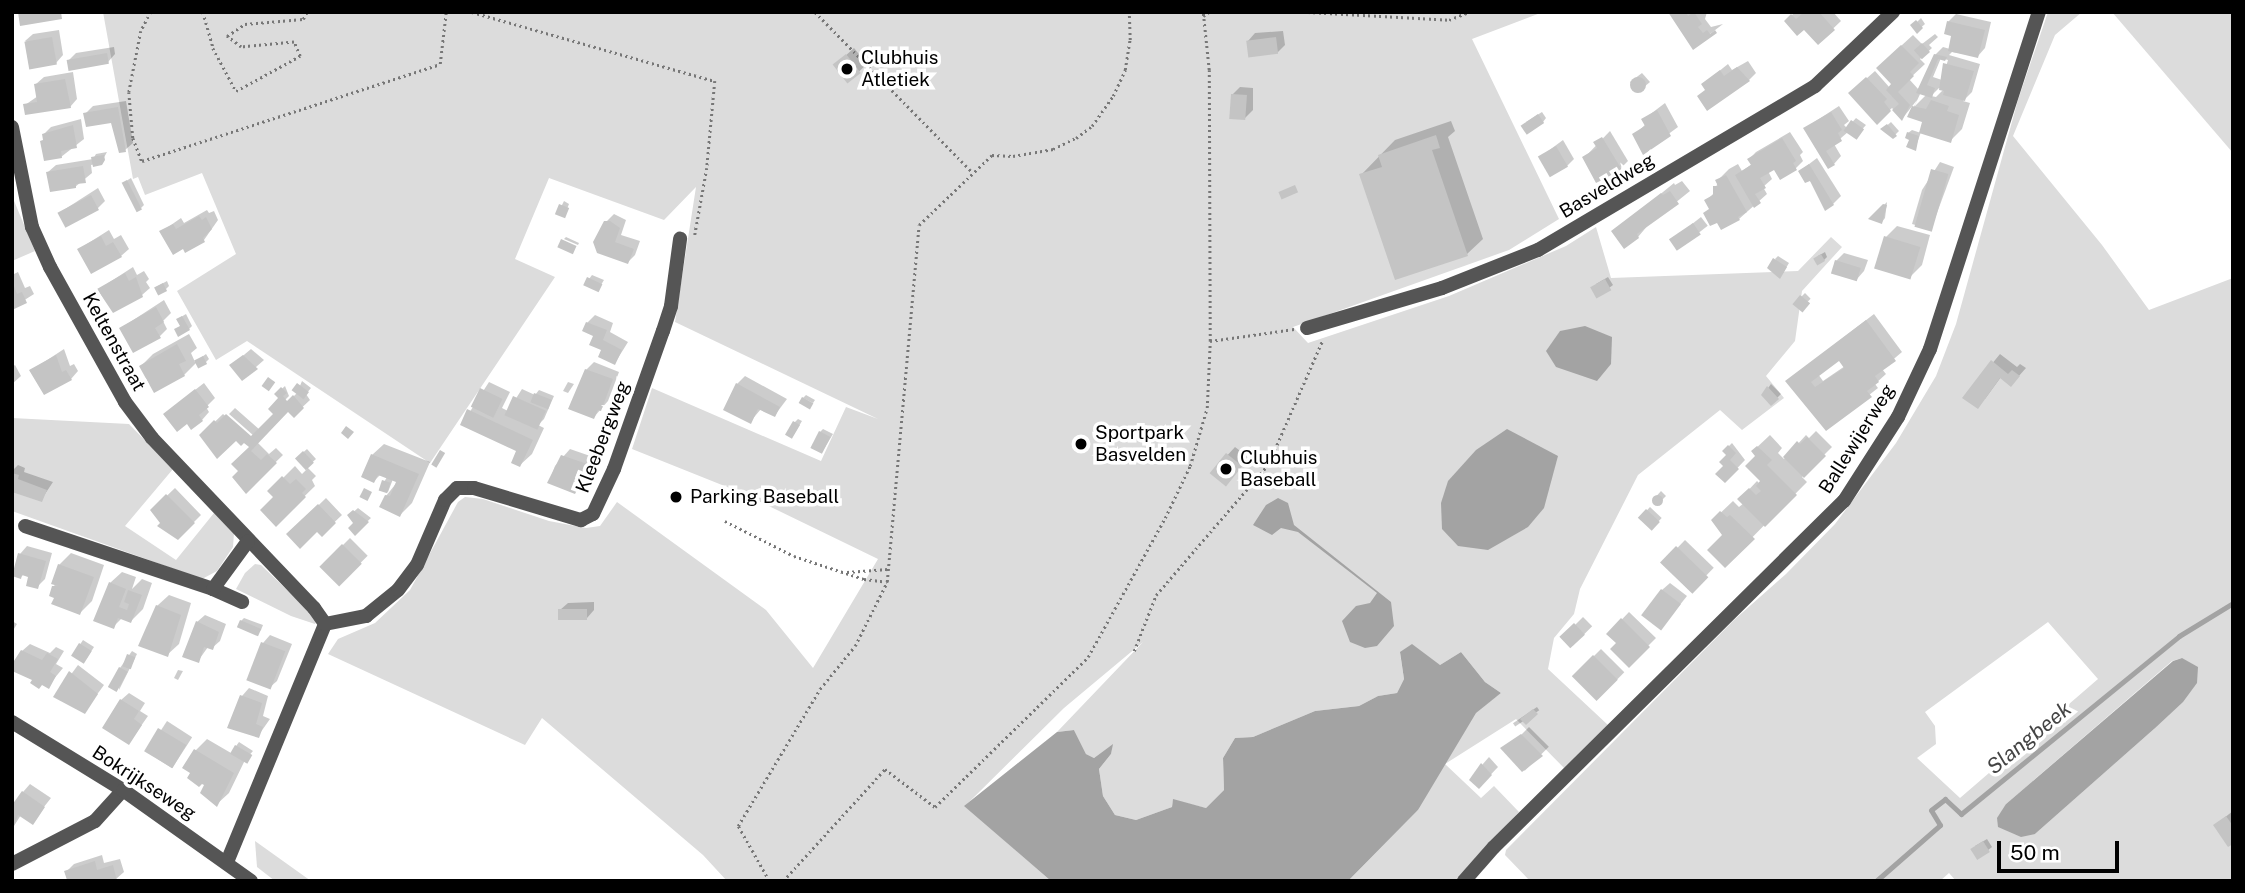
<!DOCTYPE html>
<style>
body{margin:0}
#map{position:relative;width:2245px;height:893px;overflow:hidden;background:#fff;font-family:"Public Sans",sans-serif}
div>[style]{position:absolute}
.green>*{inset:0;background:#dcdcdc}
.water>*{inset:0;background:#a3a3a3}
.shadow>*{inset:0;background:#0003;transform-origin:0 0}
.stream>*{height:5px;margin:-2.5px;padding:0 2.5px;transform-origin:2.5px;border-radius:2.5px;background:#a3a3a3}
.building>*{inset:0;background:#c4c4c4;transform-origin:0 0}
.round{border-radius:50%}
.path>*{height:2.5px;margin-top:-1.25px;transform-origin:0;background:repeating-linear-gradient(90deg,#777 0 2px,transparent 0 5.5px)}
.minor>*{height:14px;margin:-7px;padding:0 7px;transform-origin:7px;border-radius:7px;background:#555}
.tertiary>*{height:14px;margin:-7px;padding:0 7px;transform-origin:7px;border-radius:7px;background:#555}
.dots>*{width:19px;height:19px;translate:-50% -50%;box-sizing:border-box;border:4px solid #fff;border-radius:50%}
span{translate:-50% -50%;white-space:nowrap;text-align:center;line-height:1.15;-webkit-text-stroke:7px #fff;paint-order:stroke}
.poi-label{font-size:19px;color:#000}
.left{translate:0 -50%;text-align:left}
.street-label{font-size:19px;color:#000}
.water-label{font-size:21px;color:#444;font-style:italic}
.frame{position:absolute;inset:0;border:14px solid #000;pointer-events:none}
.scale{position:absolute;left:1997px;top:841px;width:122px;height:32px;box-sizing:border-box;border:4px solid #000;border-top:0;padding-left:9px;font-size:21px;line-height:24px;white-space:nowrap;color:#000;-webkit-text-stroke:5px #fff;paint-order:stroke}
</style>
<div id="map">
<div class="green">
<div style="clip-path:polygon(103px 12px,1543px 12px,1472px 39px,1559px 219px,1509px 250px,1293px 327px,1308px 343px,1449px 296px,1566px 246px,1596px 227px,1611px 278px,1798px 271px,1831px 237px,1842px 247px,1802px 291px,1795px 341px,1766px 376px,1784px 398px,1742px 430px,1720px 410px,1638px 475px,1580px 589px,1574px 614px,1554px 638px,1548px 669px,1608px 725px,1564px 768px,1516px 719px,1445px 764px,1481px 798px,1494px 786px,1519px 812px,1456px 881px,1348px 881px,1418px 810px,1423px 798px,1476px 712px,1501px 693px,1485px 682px,1461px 652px,1440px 665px,1400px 653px,1404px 679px,1397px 693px,1378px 696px,1359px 706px,1315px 711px,1253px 737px,1235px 738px,1223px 758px,1224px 790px,1206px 808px,1173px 800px,1172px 807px,1136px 820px,1115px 815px,1103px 796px,1099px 769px,1111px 754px,1112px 745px,1094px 758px,1086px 754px,1074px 730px,1057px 732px,1143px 642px,1064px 708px,965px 806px,1051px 881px,727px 881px,703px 855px,542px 718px,525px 745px,328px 654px,338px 639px,375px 623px,410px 590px,458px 502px,465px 497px,483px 499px,549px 521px,586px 528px,600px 526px,617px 502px,766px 610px,813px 668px,878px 559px,742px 493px,632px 449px,652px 388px,821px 461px,846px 407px,878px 419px,675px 322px,696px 187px,664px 220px,549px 178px,515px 259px,555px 277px,430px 463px,247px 341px,216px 360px,177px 291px,236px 254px,202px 173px,145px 195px,138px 177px,133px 179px)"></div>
<div style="clip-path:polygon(evenodd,2048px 12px,2082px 12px,2055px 35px,2013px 136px,2102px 245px,2149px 310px,2233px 278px,2233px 881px,1956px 881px,1949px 873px,1940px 881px,1530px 881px,1505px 855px,1506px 850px,1734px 620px,1786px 574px,1835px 524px,1896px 443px,1936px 376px,1956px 324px,2018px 100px,2048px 12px,2048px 622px,2098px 679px,1960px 798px,1917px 758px,1936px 744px,1935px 726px,1925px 712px,2048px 622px,2048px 12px,2182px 658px,2154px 729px,2035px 834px,2006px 804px,2172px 661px,2182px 658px)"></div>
<div style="clip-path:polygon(2112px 12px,2233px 12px,2233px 153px)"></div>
<div style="clip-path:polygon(12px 196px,35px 251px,12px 261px)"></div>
<div style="clip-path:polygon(12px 418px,129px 424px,173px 469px,125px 526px,176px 560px,214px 513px,234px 533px,233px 547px,217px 571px,202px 579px,12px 511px)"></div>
<div style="clip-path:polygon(255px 564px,261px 565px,312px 614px,317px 620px,315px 624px,291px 616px,236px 589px,245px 573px)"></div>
<div style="clip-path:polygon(255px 841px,311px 881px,275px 881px,257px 867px)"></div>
</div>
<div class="water">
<div style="clip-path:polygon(1585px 326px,1612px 337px,1611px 364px,1597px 381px,1556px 367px,1546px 351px,1560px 331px)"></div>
<div style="clip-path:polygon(1507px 429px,1558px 456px,1544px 508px,1528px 527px,1488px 550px,1458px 546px,1442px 529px,1441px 503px,1448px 481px,1476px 450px)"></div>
<div style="clip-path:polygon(1278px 498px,1288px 503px,1294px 525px,1391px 602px,1394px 626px,1377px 646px,1365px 648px,1350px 642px,1342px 621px,1356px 606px,1370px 603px,1377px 593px,1298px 532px,1281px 528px,1272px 535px,1253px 525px,1266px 505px)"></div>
<div style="clip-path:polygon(1412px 644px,1440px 665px,1461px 652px,1485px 682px,1501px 693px,1476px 713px,1418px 810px,1348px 881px,1051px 881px,964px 806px,1057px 732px,1074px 730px,1086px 754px,1094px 758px,1113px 744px,1111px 754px,1099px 769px,1103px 796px,1115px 815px,1136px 820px,1172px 807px,1173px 799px,1206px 808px,1224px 790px,1223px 758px,1235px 738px,1253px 737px,1315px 711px,1359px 706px,1378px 696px,1397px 693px,1404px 679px,1400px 652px)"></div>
<div style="clip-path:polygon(2182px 658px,2198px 667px,2197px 683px,2183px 702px,2154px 729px,2035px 834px,2021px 837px,1998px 827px,1997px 818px,2006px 804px,2173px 661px)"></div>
</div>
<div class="shadow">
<div style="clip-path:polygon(1672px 12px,1707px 12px,1705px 19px,1711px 27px,1723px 24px,1693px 47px)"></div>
<div style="clip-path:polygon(1795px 12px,1833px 12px,1841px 21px,1818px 43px,1804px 28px,1786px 21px)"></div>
<div style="clip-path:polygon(evenodd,1956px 14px,1991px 22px,1985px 48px,1978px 56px,1952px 52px,1949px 55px,1980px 64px,1972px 92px,1963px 101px,1970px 103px,1962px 129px,1950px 141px,1921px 132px,1915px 149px,1908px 133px,1912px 130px,1921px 133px,1924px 121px,1910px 116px,1917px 100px,1902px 119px,1892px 108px,1877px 122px,1858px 86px,1875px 71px,1890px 88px,1893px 84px,1890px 56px,1913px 35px,1922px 44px,1935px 34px,1938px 37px,1929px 45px,1932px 48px,1920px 59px,1925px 64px,1909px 79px,1919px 90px,1935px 55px,1943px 47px,1950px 49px,1954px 35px,1948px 22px,1956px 14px,1941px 58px,1948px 60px,1942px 80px,1933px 77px,1941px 58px,1956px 14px,1939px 88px,1944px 89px,1936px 97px,1931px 96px,1939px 88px,1956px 14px,1921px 92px,1927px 94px,1915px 106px,1915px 105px,1921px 92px)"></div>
<div style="clip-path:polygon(1921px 18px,1925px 24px,1917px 31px,1913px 26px)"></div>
<div style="clip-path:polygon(59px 30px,63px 55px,56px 63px,25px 41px,33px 34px)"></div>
<div style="clip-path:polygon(1283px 31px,1285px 45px,1277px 53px,1248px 41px,1255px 33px)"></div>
<div style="clip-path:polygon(114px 47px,115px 54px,108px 62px,68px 61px,76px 53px)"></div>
<div style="clip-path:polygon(854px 48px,867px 64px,849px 81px,843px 58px)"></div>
<div style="clip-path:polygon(1748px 61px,1756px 73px,1749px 80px,1707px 89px,1703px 84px,1728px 64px,1732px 70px)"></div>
<div style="clip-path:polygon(73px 72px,77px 99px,70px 107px,25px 105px,38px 96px,36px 84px,44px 77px)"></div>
<div style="clip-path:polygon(1642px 73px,1650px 82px,1637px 93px,1630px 82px)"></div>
<div style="clip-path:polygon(1240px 87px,1253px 88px,1253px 110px,1245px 118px,1232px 95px)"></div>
<div style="clip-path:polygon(126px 101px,133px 143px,125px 150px,112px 121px,85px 114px,93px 106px)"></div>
<div style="clip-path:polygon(1665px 103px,1678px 127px,1644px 152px,1634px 135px,1646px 124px,1644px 119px)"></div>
<div style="clip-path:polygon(1839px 106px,1849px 121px,1844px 125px,1847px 128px,1856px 118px,1866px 125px,1858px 134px,1848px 132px,1834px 144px,1841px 156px,1834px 164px,1805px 128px)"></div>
<div style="clip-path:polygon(1542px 112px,1546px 118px,1543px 122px,1526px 122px)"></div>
<div style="clip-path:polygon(81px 119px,84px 139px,61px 157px,44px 134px,51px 127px)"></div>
<div style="clip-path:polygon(1451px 121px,1455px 131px,1448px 137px,1483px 239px,1467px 254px,1361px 175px,1395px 140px)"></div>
<div style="clip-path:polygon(1891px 122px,1899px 131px,1893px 137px,1883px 129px)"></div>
<div style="clip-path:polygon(1610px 131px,1628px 161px,1621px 168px,1585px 157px)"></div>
<div style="clip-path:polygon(1790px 132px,1803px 152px,1800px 155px,1803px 161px,1796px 168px,1775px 167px,1768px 171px,1772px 179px,1763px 187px,1767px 194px,1739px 219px,1710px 208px,1706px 201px,1715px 192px,1718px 180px,1729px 169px,1738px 164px,1742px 171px,1752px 164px,1749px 159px,1756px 152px)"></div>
<div style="clip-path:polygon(1563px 140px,1574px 159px,1567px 166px,1540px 157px)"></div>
<div style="clip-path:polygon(107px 152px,101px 163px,91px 165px,92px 173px,75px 187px,48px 172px,56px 165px,93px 159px,96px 154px)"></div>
<div style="clip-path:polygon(1817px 158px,1841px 196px,1833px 204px,1800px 171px)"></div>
<div style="clip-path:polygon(1940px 162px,1954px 167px,1934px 221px,1926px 228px,1912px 224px,1922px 190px)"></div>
<div style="clip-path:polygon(131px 178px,144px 205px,141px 208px,123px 183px)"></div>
<div style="clip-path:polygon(1682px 181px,1690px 191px,1649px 224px,1638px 237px,1614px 232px,1674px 183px,1675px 185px)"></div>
<div style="clip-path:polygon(98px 188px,105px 201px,98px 208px,59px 213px)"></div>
<div style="clip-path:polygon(564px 201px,569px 204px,565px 214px,558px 213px)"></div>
<div style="clip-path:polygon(1887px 202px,1885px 218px,1882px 222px,1871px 218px)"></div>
<div style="clip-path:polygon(207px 210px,209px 213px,214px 211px,218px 220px,204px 240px,183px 247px,161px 232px,181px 218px,184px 223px)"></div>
<div style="clip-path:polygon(614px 214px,626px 220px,621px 235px,640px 241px,635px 255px,628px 262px,599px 252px,606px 222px)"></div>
<div style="left:1701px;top:217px;width:11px;height:38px;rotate:52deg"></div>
<div style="clip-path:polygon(1897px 226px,1930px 235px,1922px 265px,1910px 277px,1886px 237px)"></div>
<div style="clip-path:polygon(109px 230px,114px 239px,121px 235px,129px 249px,121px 256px,79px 249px)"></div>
<div style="clip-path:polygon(566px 237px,579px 243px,578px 245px,564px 239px)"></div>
<div style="clip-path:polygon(1825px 252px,1827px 257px,1824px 260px,1818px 256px)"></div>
<div style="clip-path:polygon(1844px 253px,1868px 260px,1864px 271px,1857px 279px,1836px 261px)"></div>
<div style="clip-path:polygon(1778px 256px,1789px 263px,1783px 273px,1775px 259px)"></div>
<div style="clip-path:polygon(133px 267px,137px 275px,144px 271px,149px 279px,146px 282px,150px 288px,142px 295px,99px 289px)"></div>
<div style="clip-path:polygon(18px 272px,25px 288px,30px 286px,34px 294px,12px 308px,12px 275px)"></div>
<div style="clip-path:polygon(592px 275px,604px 280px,598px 290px,589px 279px)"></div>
<div style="clip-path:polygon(1608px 277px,1613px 285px,1609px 288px,1596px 284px)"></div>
<div style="clip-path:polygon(167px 281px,169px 286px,166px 289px,156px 287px)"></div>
<div style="left:1805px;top:293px;width:8px;height:15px;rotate:45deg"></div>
<div style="clip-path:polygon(164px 300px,171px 313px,163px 321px,167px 329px,160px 336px,121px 328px)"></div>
<div style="clip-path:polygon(186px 314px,192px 326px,189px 329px,181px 325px,181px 317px)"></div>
<div style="clip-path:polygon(evenodd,1874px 314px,1902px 352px,1882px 369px,1886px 374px,1875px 384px,1878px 388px,1827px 428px,1787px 381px,1874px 314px,1839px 358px,1845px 366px,1823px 381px,1818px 374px,1839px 358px)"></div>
<div style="clip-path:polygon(595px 315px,613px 323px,610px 332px,628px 342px,615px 363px,587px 323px)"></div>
<div style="clip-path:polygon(189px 334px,197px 348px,191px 353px,195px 362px,206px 354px,209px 359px,206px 362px,197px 362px,184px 375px,141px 366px,153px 354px)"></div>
<div style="clip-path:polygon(64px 349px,70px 366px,74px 364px,78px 371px,71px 379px,32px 370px)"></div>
<div style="clip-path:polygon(251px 349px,264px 360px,242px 379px,232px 365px)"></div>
<div style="clip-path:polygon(2000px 354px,2017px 367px,2020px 364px,2026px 368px,2018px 377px,2001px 377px,1985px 399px,1964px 398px)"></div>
<div style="clip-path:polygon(594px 362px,619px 372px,608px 401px,594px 417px,586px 370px)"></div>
<div style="clip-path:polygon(15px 365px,21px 376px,12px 384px,12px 367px)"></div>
<div style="clip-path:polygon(745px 376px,787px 399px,775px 415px,761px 409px,750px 422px,725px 410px,737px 384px)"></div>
<div style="clip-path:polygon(302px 381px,311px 388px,306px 394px,310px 400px,294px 415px,289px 410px,257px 442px,269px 454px,276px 448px,283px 455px,246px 491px,240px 471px,251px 447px,236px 438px,201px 435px,223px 414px,251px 438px,254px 436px,229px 414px,235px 408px,260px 430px,297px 393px)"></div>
<div style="clip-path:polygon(489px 382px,510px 392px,502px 408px,508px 411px,522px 389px,535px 395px,539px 390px,554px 396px,544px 419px,538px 425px,544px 428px,532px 454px,520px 465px,518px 450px,462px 424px)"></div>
<div style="clip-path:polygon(568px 382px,574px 384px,568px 393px,563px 391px)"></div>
<div style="clip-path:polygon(204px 383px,215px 398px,206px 407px,209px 412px,202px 420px,173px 407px)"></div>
<div style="clip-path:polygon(1771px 384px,1781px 394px,1771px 404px,1763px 395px)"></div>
<div style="clip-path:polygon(285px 386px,289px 396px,273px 412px,281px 398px,276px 394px)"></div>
<div style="clip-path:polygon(806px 395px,815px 400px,813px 403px,803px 398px)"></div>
<div style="clip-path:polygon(798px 419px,802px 421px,793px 436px,795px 422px)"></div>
<div style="clip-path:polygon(823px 429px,833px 434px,822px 452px,820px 432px)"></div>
<div style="clip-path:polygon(1816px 431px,1832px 447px,1802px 477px,1807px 482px,1725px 565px,1725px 535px,1713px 520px,1733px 501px,1739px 507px,1744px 503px,1740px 499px,1757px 481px,1760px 484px,1763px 481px,1758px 456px,1753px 451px,1770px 435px,1782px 448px,1778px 453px,1784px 459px,1806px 435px,1809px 438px)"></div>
<div style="clip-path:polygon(1732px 443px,1745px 460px,1725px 481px,1728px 455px,1724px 451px)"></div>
<div style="clip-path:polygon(384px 444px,430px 462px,412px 503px,400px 515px,386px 496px,398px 481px,393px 479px,388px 492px,380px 489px,387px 477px,381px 474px,374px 481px,372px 455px)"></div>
<div style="clip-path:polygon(1235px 447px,1248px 457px,1233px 476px,1212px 472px)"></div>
<div style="clip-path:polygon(307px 449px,316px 459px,307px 467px,316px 476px,312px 480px,315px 486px,276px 524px,276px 497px,270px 491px,295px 466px,302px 474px,307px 469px,297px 458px)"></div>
<div style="clip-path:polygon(570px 449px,596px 458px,575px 492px,549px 482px,555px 466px)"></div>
<div style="clip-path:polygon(18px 465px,25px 468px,24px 472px,53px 482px,41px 500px,12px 490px,12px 471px)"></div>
<div style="clip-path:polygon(175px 488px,201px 515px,178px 538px,160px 526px,163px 523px,152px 510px)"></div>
<div style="clip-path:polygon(1661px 491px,1666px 496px,1659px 503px,1653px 500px)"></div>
<div style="clip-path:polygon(326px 498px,342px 515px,322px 534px,317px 529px,289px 534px)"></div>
<div style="left:1650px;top:507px;width:16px;height:14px;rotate:43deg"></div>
<div style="clip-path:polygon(358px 508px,371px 518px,355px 533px,356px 523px,350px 515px)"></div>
<div style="left:350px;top:538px;width:25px;height:40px;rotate:45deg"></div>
<div style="left:1685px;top:540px;width:40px;height:33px;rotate:44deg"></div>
<div style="clip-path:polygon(27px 546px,52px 553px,45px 579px,37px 587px,31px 576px,24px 574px,21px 577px,20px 554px)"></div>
<div style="clip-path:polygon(71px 553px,104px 565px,92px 601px,80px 613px,56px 596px,54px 587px,59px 565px)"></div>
<div style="clip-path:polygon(122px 572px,136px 577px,132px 589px,142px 579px,152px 583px,143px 609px,131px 621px,122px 618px,113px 627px,110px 583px)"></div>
<div style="clip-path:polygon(1670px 583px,1687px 596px,1660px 630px,1662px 590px)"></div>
<div style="clip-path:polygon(169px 595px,191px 603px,179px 644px,167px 655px,157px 606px)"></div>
<div style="clip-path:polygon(594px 602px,594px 610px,587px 618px,560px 610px,568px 603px)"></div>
<div style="clip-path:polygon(1629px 612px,1656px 638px,1629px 665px,1618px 643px,1608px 634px)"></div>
<div style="clip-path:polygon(205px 615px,226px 624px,220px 641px,212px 648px,208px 647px,198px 661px,197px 622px)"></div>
<div style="left:1583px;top:617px;width:13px;height:28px;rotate:45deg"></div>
<div style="clip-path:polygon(244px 618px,263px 625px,261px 630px,257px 633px,241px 621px)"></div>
<div style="clip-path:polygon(12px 621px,17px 624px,12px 632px)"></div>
<div style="clip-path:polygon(270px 635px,292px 644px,277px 681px,269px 688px,248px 679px,263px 643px)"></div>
<div style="clip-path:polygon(83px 640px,94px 647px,87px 658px,73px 655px)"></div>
<div style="clip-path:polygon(30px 644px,50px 653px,56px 647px,64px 651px,56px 664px,63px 668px,48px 686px,35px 679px,22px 651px)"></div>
<div style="left:1601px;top:649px;width:33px;height:38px;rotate:45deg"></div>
<div style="clip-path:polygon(132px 651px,137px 654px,119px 690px,120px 668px)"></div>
<div style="clip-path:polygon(78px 665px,104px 685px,85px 711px,55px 696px)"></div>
<div style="clip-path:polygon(178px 670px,183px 671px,178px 680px,174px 678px)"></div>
<div style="clip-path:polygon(249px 688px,268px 696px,263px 716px,270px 719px,258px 736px,242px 696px)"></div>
<div style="clip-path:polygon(129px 693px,145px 703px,140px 711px,148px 716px,129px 743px,121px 700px)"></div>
<div style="left:1537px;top:707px;width:4px;height:29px;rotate:56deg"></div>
<div style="left:167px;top:721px;width:30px;height:37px;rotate:33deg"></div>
<div style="left:1529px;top:727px;width:28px;height:34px;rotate:45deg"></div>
<div style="clip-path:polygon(207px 739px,231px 753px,239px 742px,253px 751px,245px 760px,229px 793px,217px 804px,207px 785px,193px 773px,195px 751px)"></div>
<div style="clip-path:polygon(1489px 757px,1498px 767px,1479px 787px,1482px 765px)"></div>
<div style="clip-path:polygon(30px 784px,51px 798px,32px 822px,21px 815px,12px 829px,23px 792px)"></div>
<div style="clip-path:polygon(2233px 811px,2233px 841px,2215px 825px)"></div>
<div style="clip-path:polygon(1987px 839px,1992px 847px,1978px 858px,1975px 846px)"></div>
<div style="clip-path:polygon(102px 855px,104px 863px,120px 859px,124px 872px,116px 879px,75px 881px,66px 872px,74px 864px)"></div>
</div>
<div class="stream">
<div style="left:1876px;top:881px;width:85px;rotate:-41.2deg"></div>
<div style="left:1940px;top:825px;width:17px;rotate:-121deg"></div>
<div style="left:1931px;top:810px;width:18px;rotate:-38deg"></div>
<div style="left:1945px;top:799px;width:22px;rotate:43deg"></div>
<div style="left:1961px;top:814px;width:281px;rotate:-39.2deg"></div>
<div style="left:2179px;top:636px;width:63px;rotate:-31.4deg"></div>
</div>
<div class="building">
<div style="clip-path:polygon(18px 12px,61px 12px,62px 19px,20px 26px)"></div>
<div style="clip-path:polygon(1668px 12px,1686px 12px,1688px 16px,1694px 12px,1702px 24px,1698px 27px,1703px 33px,1707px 30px,1710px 34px,1715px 30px,1717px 33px,1693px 50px)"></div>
<div style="clip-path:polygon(1804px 12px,1819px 12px,1835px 30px,1818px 45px,1804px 30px,1797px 36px,1784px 21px,1791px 14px,1796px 19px)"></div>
<div style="clip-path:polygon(1916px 20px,1923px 28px,1917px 34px,1910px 25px)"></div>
<div style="clip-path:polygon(1947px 21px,1985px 30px,1978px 58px,1948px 51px,1951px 36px,1944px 34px)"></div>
<div style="left:52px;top:37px;width:28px;height:28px;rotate:80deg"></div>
<div style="left:1276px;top:37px;width:17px;height:30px;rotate:83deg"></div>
<div style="left:1922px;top:43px;width:12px;height:11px;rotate:48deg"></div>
<div style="clip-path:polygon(1901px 45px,1919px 63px,1910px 72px,1914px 76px,1898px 92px,1910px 105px,1902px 121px,1892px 110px,1899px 104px,1886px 90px,1891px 84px,1876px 68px)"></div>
<div style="left:107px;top:53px;width:11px;height:41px;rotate:80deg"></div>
<div style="left:846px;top:54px;width:24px;height:17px;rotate:52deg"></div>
<div style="clip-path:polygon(1934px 54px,1947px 57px,1945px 61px,1938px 59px,1927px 85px,1935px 88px,1932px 98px,1916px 93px)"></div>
<div style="clip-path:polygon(1943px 63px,1974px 71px,1965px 101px,1943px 95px,1944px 91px,1939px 90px)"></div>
<div style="clip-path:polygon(1737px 67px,1750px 81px,1707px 111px,1697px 96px,1705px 90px,1701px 84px,1720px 70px,1724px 76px)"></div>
<div class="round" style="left:1630px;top:77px;width:16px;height:16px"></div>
<div style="clip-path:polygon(1866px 77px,1887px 99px,1884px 102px,1891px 111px,1877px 125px,1848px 93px)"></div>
<div style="clip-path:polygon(65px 79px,71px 108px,25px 115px,23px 104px,37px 102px,34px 84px)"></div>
<div style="left:1231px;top:94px;width:16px;height:25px;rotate:4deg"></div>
<div style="clip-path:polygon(1931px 100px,1949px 106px,1947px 111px,1959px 115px,1951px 143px,1919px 133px,1922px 122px,1907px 117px,1912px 106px,1926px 109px)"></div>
<div style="clip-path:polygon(118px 107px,126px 152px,119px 153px,111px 123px,86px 127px,83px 113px)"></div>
<div style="clip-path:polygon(1657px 110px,1671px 136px,1643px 155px,1632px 134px,1645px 126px,1641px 119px)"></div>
<div style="clip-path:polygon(1831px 112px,1842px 130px,1838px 133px,1842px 141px,1826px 151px,1835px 165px,1828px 169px,1803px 128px)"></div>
<div style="left:1538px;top:114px;width:11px;height:21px;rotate:56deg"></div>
<div style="left:1851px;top:120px;width:16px;height:13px;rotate:35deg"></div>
<div style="clip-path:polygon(1887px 124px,1897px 136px,1893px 139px,1880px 129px)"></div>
<div style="clip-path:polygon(73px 125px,77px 148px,61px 151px,62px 158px,44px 161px,40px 141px,43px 140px,42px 134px)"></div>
<div style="clip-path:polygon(1907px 132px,1919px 136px,1916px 151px,1906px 147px,1909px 140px,1905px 138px)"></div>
<div style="clip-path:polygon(1436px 135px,1440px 148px,1432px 150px,1468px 256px,1395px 280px,1359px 174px,1382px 167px,1378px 155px)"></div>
<div style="clip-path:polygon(1602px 137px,1622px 170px,1596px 183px,1582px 157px,1597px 148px,1593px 142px)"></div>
<div style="clip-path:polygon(1782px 138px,1796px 161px,1793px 163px,1797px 170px,1780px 180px,1774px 170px,1760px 178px,1766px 188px,1755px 194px,1761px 203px,1754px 208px,1735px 175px,1751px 165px,1747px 159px)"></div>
<div style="left:1556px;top:146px;width:24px;height:21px;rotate:60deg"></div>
<div style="clip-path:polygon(104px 155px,105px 160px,102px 165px,93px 167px,91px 157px)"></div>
<div style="clip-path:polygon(1809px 164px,1834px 205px,1825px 211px,1810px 181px,1805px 183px,1798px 171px)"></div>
<div style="clip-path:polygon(83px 166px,86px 183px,76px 184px,76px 188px,50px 192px,46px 172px)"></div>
<div style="left:1931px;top:169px;width:18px;height:60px;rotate:16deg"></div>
<div style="clip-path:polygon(1726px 175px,1747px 212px,1738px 217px,1740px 220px,1721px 230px,1717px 223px,1710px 226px,1703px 213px,1709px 209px,1704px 200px,1713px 195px,1713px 186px,1718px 186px,1715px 180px)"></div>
<div style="left:127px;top:180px;width:33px;height:6px;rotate:63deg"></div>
<div style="left:1295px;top:185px;width:8px;height:18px;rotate:67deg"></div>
<div style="clip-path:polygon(1670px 191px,1679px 204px,1637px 234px,1639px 238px,1624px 249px,1611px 231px,1661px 193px,1663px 195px)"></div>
<div style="left:91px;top:195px;width:17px;height:38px;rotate:62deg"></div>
<div style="left:559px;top:204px;width:11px;height:11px;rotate:22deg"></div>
<div style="clip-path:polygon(1883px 204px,1887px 205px,1882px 224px,1868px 219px)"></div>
<div style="clip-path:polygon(199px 216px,202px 220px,206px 217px,212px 229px,203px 238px,205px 242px,185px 253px,183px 249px,173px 255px,159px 231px,173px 224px,176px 229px)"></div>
<div style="clip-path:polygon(604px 221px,610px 221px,620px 228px,615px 242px,634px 249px,628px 264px,597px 253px,593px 242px)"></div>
<div style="left:1693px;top:223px;width:14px;height:29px;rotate:56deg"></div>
<div style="clip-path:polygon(101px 236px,106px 246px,113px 242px,122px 257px,91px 274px,77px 249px)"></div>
<div style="left:1884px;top:236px;width:38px;height:34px;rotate:17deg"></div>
<div style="left:561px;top:239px;width:17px;height:9px;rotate:24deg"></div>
<div style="left:1821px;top:254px;width:8px;height:9px;rotate:60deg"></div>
<div style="clip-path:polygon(1773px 258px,1787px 267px,1780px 279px,1767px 268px)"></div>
<div style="left:1835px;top:260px;width:27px;height:14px;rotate:17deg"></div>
<div style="clip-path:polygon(125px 273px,129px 281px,136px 277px,143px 297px,113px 313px,97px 289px)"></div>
<div style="left:587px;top:277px;width:17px;height:9px;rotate:25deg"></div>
<div style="left:1605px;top:279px;width:13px;height:17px;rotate:61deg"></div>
<div style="clip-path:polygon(12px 281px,17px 294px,22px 292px,27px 303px,12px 310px)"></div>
<div style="left:163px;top:283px;width:9px;height:10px;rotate:63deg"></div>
<div style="left:1800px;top:295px;width:13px;height:12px;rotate:39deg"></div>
<div style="clip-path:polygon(156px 307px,164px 322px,155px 328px,161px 338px,133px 353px,119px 328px)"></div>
<div style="clip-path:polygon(182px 316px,190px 330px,178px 337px,174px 329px,180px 326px,176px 319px)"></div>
<div style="clip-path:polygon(evenodd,1866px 320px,1896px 361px,1875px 376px,1879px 382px,1867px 391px,1872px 397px,1826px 431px,1785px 381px,1866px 320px,1839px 361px,1844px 368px,1815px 387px,1811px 382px,1839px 361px)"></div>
<div style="clip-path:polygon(586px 322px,607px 330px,603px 340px,622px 350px,615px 365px,598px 357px,601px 350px,589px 345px,593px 336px,582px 331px)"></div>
<div style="clip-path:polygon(177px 344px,186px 361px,179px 364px,185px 376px,154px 393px,139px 366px)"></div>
<div style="clip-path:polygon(56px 355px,62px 372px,66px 370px,72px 380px,44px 395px,29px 370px)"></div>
<div style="clip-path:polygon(243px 355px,258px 369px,242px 381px,229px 365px)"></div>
<div style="left:203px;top:356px;width:9px;height:10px;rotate:63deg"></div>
<div style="clip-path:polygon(1991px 360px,2008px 374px,2012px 370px,2020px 376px,2011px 387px,2000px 378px,1978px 409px,1962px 398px)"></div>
<div style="clip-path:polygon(585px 369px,613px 379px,601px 411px,598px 410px,594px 419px,568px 409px)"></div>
<div style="left:268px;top:377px;width:9px;height:11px;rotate:36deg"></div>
<div style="left:297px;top:383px;width:15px;height:9px;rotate:37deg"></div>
<div style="clip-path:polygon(736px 383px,780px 407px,775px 417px,758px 409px,751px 424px,723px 410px)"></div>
<div style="clip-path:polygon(1767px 386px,1779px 399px,1771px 406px,1761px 395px)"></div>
<div style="clip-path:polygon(281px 387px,287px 393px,283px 396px,287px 401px,293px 395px,304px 408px,294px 418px,288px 412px,251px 451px,261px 460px,267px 454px,277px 463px,246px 494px,232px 477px,238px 471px,231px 464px,249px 447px,244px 443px,241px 446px,236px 441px,217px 459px,199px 435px,214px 420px,217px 423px,226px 414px,251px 436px,273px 414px,268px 409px,278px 398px,274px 394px)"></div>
<div style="left:480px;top:388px;width:25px;height:21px;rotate:26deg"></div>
<div style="clip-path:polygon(195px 389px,209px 407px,199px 415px,203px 421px,191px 430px,187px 424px,177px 432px,163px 414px)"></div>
<div style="left:534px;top:393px;width:19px;height:10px;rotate:21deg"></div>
<div style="left:513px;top:396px;width:36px;height:21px;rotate:24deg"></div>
<div style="left:802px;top:397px;width:13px;height:7px;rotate:29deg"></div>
<div style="clip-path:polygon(467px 409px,533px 440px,520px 467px,511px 463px,516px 451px,460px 425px)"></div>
<div style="left:793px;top:421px;width:8px;height:16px;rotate:30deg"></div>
<div style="clip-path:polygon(346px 426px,354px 432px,348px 439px,341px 433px)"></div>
<div style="left:819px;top:431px;width:13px;height:19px;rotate:27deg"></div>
<div style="clip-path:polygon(1807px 437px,1826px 456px,1804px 478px,1783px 457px,1797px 441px,1800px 444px)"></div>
<div style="clip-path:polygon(1728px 445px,1736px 453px,1730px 460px,1739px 469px,1725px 483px,1715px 474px,1723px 466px,1719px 462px,1726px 455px,1722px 451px)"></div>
<div style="clip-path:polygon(1757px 446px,1772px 460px,1767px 465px,1797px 495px,1765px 527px,1737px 499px,1749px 488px,1756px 495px,1761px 491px,1756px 486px,1760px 481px,1745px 466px,1755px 456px,1751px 451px)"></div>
<div style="left:440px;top:450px;width:6px;height:17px;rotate:31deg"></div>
<div style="left:303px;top:451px;width:16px;height:11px;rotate:47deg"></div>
<div style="left:1226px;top:453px;width:21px;height:26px;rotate:39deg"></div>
<div style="clip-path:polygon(371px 454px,419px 474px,400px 517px,379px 507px,385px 495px,390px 496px,396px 482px,378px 475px,374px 483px,361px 477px)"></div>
<div style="clip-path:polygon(561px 455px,590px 465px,575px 494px,547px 483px)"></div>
<div style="clip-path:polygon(12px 473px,19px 475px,18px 479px,47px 490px,42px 502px,12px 492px)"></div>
<div style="clip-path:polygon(282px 476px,290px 484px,296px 479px,306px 489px,302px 493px,306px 497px,276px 527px,260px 510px,273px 497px,267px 491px)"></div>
<div style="left:382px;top:480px;width:9px;height:11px;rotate:18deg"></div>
<div style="left:364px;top:488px;width:9px;height:10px;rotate:27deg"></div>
<div style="clip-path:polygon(166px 494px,195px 523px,178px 540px,157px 526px,160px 523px,150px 510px)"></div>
<div class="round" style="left:1651.5px;top:494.5px;width:11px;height:11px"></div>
<div style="clip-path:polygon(318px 504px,336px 523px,322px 537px,317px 532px,300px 549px,286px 534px)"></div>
<div style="left:1646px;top:509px;width:19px;height:12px;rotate:43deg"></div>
<div style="clip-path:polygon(353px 510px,369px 522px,355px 536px,348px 528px,353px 523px,347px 515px)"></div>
<div style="clip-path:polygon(1720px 511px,1727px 517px,1730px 515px,1755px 539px,1725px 568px,1707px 550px,1722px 535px,1711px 520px)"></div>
<div style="left:342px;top:544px;width:28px;height:32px;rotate:45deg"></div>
<div style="left:1676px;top:546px;width:45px;height:23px;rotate:44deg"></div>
<div style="clip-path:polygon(18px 553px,46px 561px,38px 589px,26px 586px,28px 577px,22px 575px,21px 579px,12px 576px)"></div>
<div style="clip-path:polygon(58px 564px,94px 577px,80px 615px,51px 604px,54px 598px,49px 596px,52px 586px,58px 586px,51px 584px)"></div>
<div style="clip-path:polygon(109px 582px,126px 589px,119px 607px,127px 610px,129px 604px,124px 602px,128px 590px,142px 595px,131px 623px,118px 618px,114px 629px,93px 621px)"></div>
<div style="left:1661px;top:589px;width:25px;height:33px;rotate:37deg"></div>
<div style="clip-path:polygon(156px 605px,181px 615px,168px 657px,138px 646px)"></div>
<div style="left:558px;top:609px;width:29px;height:11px"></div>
<div style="clip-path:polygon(1621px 618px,1650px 647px,1629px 668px,1610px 649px,1616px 643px,1606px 634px)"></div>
<div style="left:240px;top:620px;width:23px;height:8px;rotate:23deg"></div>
<div style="clip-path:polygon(196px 621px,219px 632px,213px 650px,204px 647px,199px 663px,182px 657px)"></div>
<div style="left:1574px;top:623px;width:16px;height:20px;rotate:47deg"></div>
<div style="left:261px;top:642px;width:26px;height:41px;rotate:21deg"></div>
<div style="left:79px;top:643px;width:15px;height:15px;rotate:32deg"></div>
<div style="clip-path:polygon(21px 650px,42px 660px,47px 653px,58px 659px,50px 672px,56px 676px,49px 689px,42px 685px,39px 689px,30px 683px,32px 680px,12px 671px,12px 664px)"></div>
<div style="left:127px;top:654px;width:9px;height:13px;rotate:21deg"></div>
<div style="left:1593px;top:655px;width:35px;height:30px;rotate:45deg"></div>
<div style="left:119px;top:667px;width:10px;height:23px;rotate:29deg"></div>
<div style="clip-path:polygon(69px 671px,98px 694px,85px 714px,53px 697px)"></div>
<div style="clip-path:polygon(240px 695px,262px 703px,256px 724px,263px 727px,259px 738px,227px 728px)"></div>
<div style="clip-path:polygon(120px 699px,139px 711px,134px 719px,142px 725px,129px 745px,102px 728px)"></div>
<div style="clip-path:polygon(1533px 709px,1538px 714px,1526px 725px,1520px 719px)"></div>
<div style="left:158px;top:728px;width:33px;height:27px;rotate:31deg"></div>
<div style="clip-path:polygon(1521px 734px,1543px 756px,1522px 772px,1500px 748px)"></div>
<div style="left:235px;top:745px;width:20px;height:10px;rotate:30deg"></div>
<div style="clip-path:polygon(194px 749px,234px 773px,217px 807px,200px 793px,204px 785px,202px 784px,199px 787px,187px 778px,190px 773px,182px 768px)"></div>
<div style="clip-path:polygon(1481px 763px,1492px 775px,1479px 789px,1469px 780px)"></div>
<div style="clip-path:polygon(22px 791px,45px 807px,33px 825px,18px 815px,12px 831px,12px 805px)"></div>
<div style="clip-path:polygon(2226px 816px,2233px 826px,2233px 844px,2228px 847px,2213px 825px)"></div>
<div style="left:1983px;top:841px;width:13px;height:15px;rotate:58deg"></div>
<div style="clip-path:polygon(95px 861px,97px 870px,113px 865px,117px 881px,67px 880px,64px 871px)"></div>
</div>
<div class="path">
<div style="left:151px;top:12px;width:21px;rotate:118deg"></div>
<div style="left:141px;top:31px;width:62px;rotate:101.1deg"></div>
<div style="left:129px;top:92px;width:46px;rotate:85deg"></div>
<div style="left:133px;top:138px;width:25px;rotate:69deg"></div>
<div style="left:142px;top:161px;width:313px;rotate:-18deg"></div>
<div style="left:440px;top:64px;width:52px;rotate:-83.4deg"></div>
<div style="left:203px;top:12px;width:37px;rotate:74deg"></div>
<div style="left:213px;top:48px;width:49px;rotate:61.9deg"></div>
<div style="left:236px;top:91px;width:73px;rotate:-28.7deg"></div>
<div style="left:300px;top:56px;width:15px;rotate:-113deg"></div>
<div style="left:294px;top:42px;width:53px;rotate:174.6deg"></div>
<div style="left:241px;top:47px;width:18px;rotate:-142deg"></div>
<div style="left:227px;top:36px;width:22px;rotate:-34deg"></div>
<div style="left:245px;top:24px;width:58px;rotate:-4.9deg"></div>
<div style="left:303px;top:19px;width:8px;rotate:-60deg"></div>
<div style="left:472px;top:12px;width:253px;rotate:15.9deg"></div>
<div style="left:715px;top:81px;width:87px;rotate:95.3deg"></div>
<div style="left:707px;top:168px;width:68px;rotate:100.2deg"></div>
<div style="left:815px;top:12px;width:224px;rotate:45.5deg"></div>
<div style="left:1308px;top:12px;width:141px;rotate:3.2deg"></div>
<div style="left:1449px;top:20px;width:22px;rotate:-22deg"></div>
<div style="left:1203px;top:16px;width:7px;rotate:-34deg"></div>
<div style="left:1210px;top:341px;width:85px;rotate:-8.1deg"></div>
<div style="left:725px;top:521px;width:77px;rotate:26.9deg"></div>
<div style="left:794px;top:556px;width:74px;rotate:18.2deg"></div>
<div style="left:864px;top:579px;width:23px;rotate:7deg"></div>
<div style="left:847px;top:572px;width:41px;rotate:-4.2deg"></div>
<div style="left:1134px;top:651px;width:60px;rotate:-68.6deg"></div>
<div style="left:1156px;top:595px;width:172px;rotate:-49.3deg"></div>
<div style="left:1268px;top:465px;width:137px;rotate:-66.4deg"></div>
<div style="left:769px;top:881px;width:63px;rotate:-119.4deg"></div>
<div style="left:738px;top:826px;width:160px;rotate:-59.1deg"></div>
<div style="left:820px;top:689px;width:55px;rotate:-50.9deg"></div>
<div style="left:855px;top:646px;width:72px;rotate:-63.4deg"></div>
<div style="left:887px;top:582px;width:358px;rotate:-84.9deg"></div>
<div style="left:919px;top:225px;width:101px;rotate:-43.8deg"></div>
<div style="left:992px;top:155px;width:21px;rotate:3deg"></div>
<div style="left:1013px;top:156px;width:41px;rotate:-9.9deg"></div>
<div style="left:1053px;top:149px;width:25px;rotate:-26deg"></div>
<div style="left:1076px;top:138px;width:20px;rotate:-37deg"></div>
<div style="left:1092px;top:126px;width:37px;rotate:-55deg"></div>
<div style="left:1113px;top:96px;width:29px;rotate:-65deg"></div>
<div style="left:1125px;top:70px;width:30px;rotate:-81deg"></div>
<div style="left:1130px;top:40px;width:28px;rotate:-92deg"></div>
<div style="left:783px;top:881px;width:151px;rotate:-47.7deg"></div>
<div style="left:885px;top:769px;width:63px;rotate:37.2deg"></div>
<div style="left:935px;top:807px;width:214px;rotate:-44.4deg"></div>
<div style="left:1088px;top:657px;width:159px;rotate:-61deg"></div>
<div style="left:1165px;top:518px;width:58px;rotate:-64.3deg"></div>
<div style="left:1190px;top:466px;width:60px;rotate:-73.7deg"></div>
<div style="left:1207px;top:408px;width:67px;rotate:-87.4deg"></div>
<div style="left:1210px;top:341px;width:271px;rotate:-90.2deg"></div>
<div style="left:1209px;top:70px;width:58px;rotate:-95.9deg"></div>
</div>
<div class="minor">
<div style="left:12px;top:127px;width:102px;rotate:78.7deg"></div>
<div style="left:32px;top:227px;width:44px;rotate:65.8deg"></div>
<div style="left:50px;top:267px;width:154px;rotate:60.9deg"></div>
<div style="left:125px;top:402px;width:45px;rotate:53.1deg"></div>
<div style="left:152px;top:438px;width:235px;rotate:46.4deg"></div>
<div style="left:314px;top:608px;width:19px;rotate:55deg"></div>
<div style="left:1307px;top:328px;width:141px;rotate:-16.5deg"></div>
<div style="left:1442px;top:288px;width:103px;rotate:-21.6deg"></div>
<div style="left:1538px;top:250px;width:322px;rotate:-30.6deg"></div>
<div style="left:1815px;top:86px;width:108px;rotate:-43.5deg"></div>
<div style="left:25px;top:526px;width:198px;rotate:18.5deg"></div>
<div style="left:213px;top:589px;width:32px;rotate:24deg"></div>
<div style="left:213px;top:589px;width:59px;rotate:-53.9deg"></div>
<div style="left:227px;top:862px;width:257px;rotate:-67.6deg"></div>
<div style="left:325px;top:624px;width:42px;rotate:-11deg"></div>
<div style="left:366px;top:616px;width:41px;rotate:-39.1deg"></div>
<div style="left:398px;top:590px;width:31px;rotate:-53deg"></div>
<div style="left:417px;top:565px;width:71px;rotate:-66.7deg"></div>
<div style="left:445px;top:500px;width:17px;rotate:-45deg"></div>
<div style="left:457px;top:488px;width:17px"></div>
<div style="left:474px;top:488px;width:112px;rotate:16.7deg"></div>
<div style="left:581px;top:520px;width:13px;rotate:-27deg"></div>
<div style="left:593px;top:514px;width:50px;rotate:-65deg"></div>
<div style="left:614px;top:469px;width:146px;rotate:-70.5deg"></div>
<div style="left:663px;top:331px;width:26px;rotate:-72deg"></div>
<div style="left:671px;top:306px;width:68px;rotate:-82.3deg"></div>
<div style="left:12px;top:864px;width:93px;rotate:-27.4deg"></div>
<div style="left:95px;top:821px;width:42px;rotate:-47.9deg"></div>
</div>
<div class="tertiary">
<div style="left:12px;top:722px;width:130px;rotate:31.5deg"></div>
<div style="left:123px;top:790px;width:157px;rotate:35.4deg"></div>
<div style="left:1464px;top:881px;width:45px;rotate:-48.6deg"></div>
<div style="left:1494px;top:847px;width:492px;rotate:-44.7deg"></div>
<div style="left:1844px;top:501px;width:100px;rotate:-57.3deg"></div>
<div style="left:1898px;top:417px;width:75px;rotate:-64.8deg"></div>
<div style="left:1930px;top:349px;width:354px;rotate:-72.1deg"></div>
</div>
<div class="dots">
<div style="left:847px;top:69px;background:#000"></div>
<div style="left:1081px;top:444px;background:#000"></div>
<div style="left:1226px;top:469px;background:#000"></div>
<div style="left:676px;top:497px;background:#000"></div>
</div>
<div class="poi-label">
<span class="left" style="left:861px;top:69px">Clubhuis<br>Atletiek</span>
<span class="left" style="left:1095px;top:444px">Sportpark<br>Basvelden</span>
<span class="left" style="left:1240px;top:469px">Clubhuis<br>Baseball</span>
<span class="left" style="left:690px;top:497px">Parking Baseball</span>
</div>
<div class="street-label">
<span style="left:1607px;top:186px;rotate:-31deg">Basveldweg</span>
<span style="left:114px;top:342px;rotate:61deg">Keltenstraat</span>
<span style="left:603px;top:437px;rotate:-69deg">Kleebergweg</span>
<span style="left:1857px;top:439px;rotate:-58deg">Ballewijerweg</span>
<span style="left:144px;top:783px;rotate:33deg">Bokrijkseweg</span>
</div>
<div class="water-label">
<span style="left:2029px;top:738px;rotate:-39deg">Slangbeek</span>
</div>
<div class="frame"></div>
<div class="scale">50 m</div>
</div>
